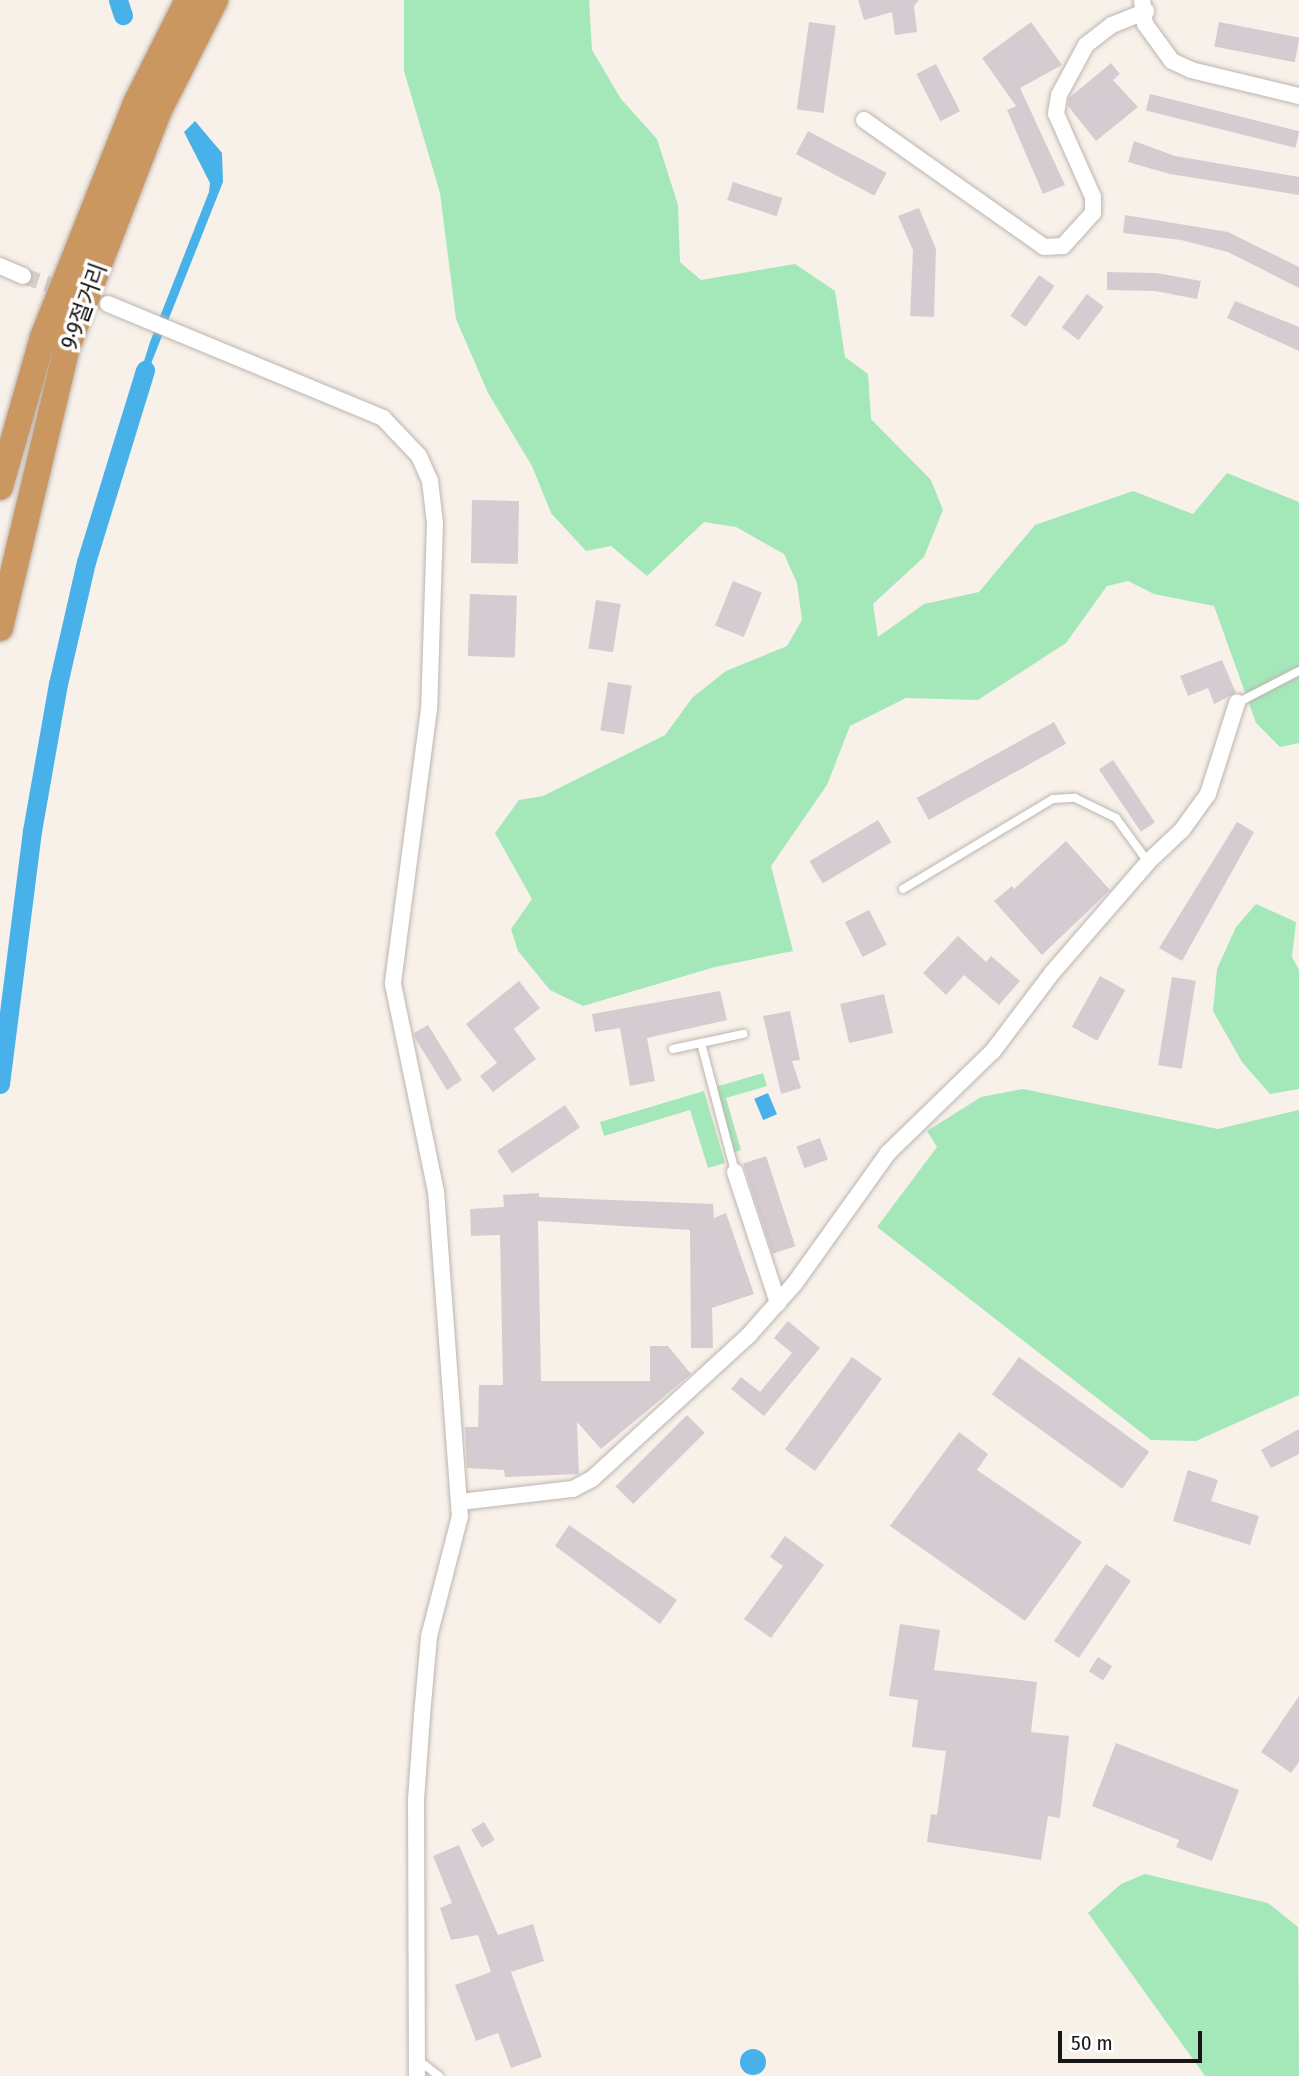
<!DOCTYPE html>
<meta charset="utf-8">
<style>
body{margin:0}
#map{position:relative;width:1299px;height:2076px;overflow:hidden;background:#f8f1ea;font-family:"Fira Sans Condensed","Noto Sans KR",sans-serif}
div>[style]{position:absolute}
.green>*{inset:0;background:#a4e8ba}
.water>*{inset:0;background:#48b1ea;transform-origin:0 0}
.round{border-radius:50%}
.canal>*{height:19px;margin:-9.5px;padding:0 9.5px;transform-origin:9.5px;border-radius:9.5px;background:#48b1ea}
.building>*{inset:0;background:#d5ccd1;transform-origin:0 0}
.minor-tunnel>*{height:16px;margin-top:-8px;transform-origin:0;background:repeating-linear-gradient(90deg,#d7d0ca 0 16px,transparent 0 24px)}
.roads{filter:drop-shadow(0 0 2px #bcb5af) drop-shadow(0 0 2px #bcb5af)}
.service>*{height:8px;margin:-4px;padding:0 4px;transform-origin:4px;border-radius:4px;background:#fff}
.minor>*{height:16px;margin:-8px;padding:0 8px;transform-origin:8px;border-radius:8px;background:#fff}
.trunk>*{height:26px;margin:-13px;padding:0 13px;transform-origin:13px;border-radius:13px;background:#cb9760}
span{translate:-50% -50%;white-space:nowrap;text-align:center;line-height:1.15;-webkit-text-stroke:7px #fff;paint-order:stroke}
.street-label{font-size:23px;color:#191715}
.scale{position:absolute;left:1058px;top:2031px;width:144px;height:32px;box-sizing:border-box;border:4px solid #191715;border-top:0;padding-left:9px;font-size:21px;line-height:24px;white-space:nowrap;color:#191715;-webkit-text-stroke:5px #fff;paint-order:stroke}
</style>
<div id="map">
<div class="green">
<div style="clip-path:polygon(404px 0,589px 0,592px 50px,621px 99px,657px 139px,678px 205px,680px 262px,701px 280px,795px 264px,835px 291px,845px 357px,868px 374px,871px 419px,931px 480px,943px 510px,924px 557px,873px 604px,878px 637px,924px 604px,979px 592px,1035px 525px,1133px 491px,1193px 514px,1227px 473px,1299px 502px,1299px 743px,1280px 747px,1256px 723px,1214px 606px,1154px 594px,1128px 581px,1107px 586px,1066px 643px,978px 700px,906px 698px,850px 726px,827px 785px,771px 866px,793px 951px,715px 967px,583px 1006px,550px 990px,518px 951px,511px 929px,532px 899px,495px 833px,519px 800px,543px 796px,665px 735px,693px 697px,726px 671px,787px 646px,802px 620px,797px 583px,784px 554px,736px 527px,704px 522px,647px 576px,611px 546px,586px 551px,551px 513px,532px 466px,488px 393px,456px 319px,440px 193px,404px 71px)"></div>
<div style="clip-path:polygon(1256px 904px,1296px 922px,1292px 957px,1299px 970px,1299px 1089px,1270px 1094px,1242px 1062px,1213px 1011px,1217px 969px,1236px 927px)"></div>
<div style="clip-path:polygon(763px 1073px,767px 1086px,726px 1098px,741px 1150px,732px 1153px,712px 1088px)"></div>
<div style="clip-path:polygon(1023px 1089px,1218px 1129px,1299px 1110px,1299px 1395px,1196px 1441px,1151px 1440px,877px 1227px,937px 1147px,927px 1131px,981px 1097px)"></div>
<div style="clip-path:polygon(704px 1091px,725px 1163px,708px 1168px,690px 1110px,604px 1136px,600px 1122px)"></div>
<div style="clip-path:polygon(1145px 1874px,1268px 1903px,1298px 1927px,1299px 2076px,1205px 2076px,1088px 1913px,1121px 1884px)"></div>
</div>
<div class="water">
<div style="clip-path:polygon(195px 121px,222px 153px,223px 182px,139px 394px,134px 393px,150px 342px,209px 192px,210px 183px,184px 132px)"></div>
<div style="left:768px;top:1093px;width:23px;height:15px;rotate:67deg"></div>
<div class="round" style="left:740px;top:2049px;width:26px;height:26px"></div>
</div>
<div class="canal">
<div style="left:118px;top:0;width:16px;rotate:72deg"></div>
<div style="left:0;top:1084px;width:255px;rotate:-82.8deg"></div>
<div style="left:32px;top:831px;width:149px;rotate:-80deg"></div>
<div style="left:58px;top:684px;width:125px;rotate:-77.1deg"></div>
<div style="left:86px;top:562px;width:201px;rotate:-72.9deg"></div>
</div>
<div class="building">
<div style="clip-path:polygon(858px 0,919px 0,914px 6px,917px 32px,895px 35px,892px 12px,864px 20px)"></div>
<div style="left:809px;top:22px;width:27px;height:88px;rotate:8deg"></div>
<div style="clip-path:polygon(1031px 22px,1062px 65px,1020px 88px,1065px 185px,1043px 194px,1007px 110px,1016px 106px,982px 58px)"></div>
<div style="left:1219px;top:22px;width:82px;height:25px;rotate:11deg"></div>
<div style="clip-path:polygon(1111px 63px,1120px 74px,1113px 80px,1138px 107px,1096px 141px,1068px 106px,1069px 98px)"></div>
<div style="left:936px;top:64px;width:53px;height:22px;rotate:63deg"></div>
<div style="left:1150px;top:94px;width:154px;height:17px;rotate:14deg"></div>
<div style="left:808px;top:131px;width:89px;height:26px;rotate:28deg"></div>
<div style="clip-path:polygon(1134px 141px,1175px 156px,1299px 177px,1299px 195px,1170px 174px,1128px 162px)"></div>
<div style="left:733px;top:182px;width:52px;height:19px;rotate:18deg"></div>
<div style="clip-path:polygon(919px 208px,936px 249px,934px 317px,910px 316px,913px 250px,898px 216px)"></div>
<div style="clip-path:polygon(1125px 215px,1228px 232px,1299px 267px,1299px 288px,1228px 252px,1181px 240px,1123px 233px)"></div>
<div style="clip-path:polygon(1107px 272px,1157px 273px,1201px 281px,1197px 299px,1155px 291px,1107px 290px)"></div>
<div style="left:1039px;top:275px;width:19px;height:50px;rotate:35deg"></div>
<div style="left:1087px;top:294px;width:21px;height:42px;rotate:37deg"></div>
<div style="clip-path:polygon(1235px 301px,1299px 327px,1299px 351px,1227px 318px)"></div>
<div style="left:472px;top:500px;width:47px;height:63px;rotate:1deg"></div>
<div style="left:733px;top:581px;width:31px;height:48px;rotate:22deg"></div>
<div style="left:470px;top:594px;width:47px;height:62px;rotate:2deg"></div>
<div style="left:596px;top:600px;width:25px;height:49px;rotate:9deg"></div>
<div style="clip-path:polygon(1222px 660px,1236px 693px,1214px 704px,1208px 688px,1188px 696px,1180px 676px)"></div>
<div style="left:608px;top:682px;width:24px;height:49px;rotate:9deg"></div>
<div style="left:1054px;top:722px;width:25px;height:157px;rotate:61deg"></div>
<div style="left:1113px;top:760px;width:75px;height:17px;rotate:56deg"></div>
<div style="left:878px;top:820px;width:26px;height:80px;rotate:59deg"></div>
<div style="clip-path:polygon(1237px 822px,1254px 832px,1182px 961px,1159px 948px)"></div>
<div style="clip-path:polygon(1066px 841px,1110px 890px,1042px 955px,994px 901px,1012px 886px,1014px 889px)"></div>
<div style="left:869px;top:910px;width:39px;height:27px;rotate:63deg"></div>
<div style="clip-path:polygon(958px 936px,986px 962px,991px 956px,1020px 981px,999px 1005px,964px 975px,946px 995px,923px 973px)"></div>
<div style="left:1100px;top:976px;width:29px;height:58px;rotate:29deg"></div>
<div style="left:1172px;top:977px;width:24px;height:89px;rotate:9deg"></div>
<div style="clip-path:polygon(519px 981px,540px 1008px,514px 1029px,536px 1059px,493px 1092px,480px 1076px,497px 1063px,466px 1024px)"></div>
<div style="clip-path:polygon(720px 991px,727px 1020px,647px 1038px,655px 1081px,630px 1086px,620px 1028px,595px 1032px,592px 1014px)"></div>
<div style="left:884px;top:994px;width:40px;height:45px;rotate:77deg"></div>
<div style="clip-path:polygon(790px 1011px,800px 1060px,792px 1061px,801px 1088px,781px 1094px,763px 1016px)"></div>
<div style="clip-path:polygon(428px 1025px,462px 1080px,447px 1090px,415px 1038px,414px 1033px)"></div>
<div style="left:565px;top:1105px;width:27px;height:82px;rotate:56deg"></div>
<div style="left:820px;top:1138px;width:23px;height:25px;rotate:70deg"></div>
<div style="left:766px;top:1156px;width:95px;height:24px;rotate:72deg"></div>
<div style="clip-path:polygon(539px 1193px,539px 1197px,713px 1204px,714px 1218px,726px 1213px,754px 1294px,712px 1308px,713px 1348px,691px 1348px,690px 1230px,538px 1221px,541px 1381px,650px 1381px,650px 1346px,668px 1346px,691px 1374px,601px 1449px,577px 1422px,579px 1474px,505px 1477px,504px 1470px,467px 1468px,465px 1427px,478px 1427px,479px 1385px,503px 1385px,500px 1235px,471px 1236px,470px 1209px,504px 1207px,503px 1195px)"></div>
<div style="clip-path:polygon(788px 1321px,820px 1348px,764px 1416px,731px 1389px,741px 1377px,760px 1392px,792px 1353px,774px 1338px)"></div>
<div style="left:852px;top:1357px;width:37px;height:114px;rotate:36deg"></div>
<div style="left:1019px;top:1357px;width:161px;height:46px;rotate:36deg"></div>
<div style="left:687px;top:1415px;width:25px;height:101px;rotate:45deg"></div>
<div style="clip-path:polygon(1299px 1429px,1299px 1454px,1271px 1468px,1261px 1450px)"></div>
<div style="clip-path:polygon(959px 1432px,988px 1454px,977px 1470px,1082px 1542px,1025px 1621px,890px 1526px)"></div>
<div style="clip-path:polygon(1188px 1470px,1218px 1480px,1211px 1501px,1259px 1516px,1250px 1545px,1173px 1521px)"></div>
<div style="clip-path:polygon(569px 1525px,677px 1600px,660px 1624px,555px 1546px)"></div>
<div style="clip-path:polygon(785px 1536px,824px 1565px,771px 1638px,744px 1619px,783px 1566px,770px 1557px)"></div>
<div style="left:1106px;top:1564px;width:30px;height:93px;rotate:34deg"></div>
<div style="clip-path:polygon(900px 1624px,940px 1630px,934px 1670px,1037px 1682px,1031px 1732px,1069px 1736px,1060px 1818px,1048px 1816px,1041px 1860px,927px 1842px,931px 1814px,937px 1815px,946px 1751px,912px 1747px,918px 1700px,889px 1696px)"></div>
<div style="left:1098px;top:1657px;width:17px;height:17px;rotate:33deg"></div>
<div style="clip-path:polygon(1299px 1696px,1299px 1762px,1291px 1773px,1261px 1752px)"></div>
<div style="clip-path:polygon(1116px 1743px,1239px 1790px,1212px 1861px,1176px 1847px,1179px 1840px,1092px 1806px)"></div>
<div style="left:484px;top:1822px;width:21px;height:15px;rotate:59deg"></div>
<div style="clip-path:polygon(459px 1845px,498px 1935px,533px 1924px,544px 1961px,511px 1972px,542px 2057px,511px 2068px,498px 2033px,476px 2041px,455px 1985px,491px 1972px,478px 1935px,451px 1940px,440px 1908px,452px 1903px,433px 1856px)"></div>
</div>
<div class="minor-tunnel">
<div style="left:23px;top:276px;width:89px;rotate:18.2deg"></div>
</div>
<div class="roads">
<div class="service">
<div style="left:1237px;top:703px;width:70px;rotate:-27.3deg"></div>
<div style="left:903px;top:889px;width:175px;rotate:-31deg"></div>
<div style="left:1053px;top:799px;width:22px;rotate:-3deg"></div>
<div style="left:1075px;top:798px;width:46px;rotate:26deg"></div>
<div style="left:1116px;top:818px;width:54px;rotate:54deg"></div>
<div style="left:701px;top:1043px;width:133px;rotate:75.2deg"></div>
<div style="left:673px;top:1049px;width:72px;rotate:-12.1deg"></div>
<div style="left:417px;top:2059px;width:28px;rotate:38deg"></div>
</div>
<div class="minor">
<div style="left:1142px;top:0;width:24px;rotate:83deg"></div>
<div style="left:1145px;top:24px;width:46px;rotate:53.9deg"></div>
<div style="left:1172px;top:61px;width:21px;rotate:25deg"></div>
<div style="left:1191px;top:70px;width:111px;rotate:13.5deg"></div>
<div style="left:864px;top:120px;width:220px;rotate:35.2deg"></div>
<div style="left:1044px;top:247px;width:19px;rotate:-3deg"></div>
<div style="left:1063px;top:246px;width:45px;rotate:-47.7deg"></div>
<div style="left:1093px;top:213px;width:16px;rotate:-90deg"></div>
<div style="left:1093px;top:197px;width:91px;rotate:-114deg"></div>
<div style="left:1056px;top:114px;width:19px;rotate:-81deg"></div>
<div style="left:1059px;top:95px;width:57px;rotate:-61.6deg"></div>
<div style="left:1086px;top:45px;width:33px;rotate:-38deg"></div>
<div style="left:1112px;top:25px;width:37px;rotate:-22deg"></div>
<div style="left:0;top:266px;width:25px;rotate:23deg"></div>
<div style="left:108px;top:304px;width:298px;rotate:22.5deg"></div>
<div style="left:383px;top:418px;width:52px;rotate:46.5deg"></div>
<div style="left:419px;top:456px;width:27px;rotate:66deg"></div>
<div style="left:430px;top:481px;width:42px;rotate:83.2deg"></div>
<div style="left:435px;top:523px;width:186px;rotate:91.8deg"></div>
<div style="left:429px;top:709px;width:277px;rotate:97.5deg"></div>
<div style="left:393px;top:984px;width:211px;rotate:78.3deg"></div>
<div style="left:436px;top:1191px;width:326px;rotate:85.8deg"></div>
<div style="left:460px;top:1516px;width:125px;rotate:104.4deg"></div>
<div style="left:429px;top:1637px;width:79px;rotate:95.1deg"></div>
<div style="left:422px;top:1716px;width:83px;rotate:94.1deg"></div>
<div style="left:416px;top:1799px;width:277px;rotate:89.8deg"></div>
<div style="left:735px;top:1172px;width:138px;rotate:71.8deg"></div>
<div style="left:460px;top:1502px;width:114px;rotate:-6.6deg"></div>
<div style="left:573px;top:1489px;width:21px;rotate:-28deg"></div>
<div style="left:592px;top:1479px;width:213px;rotate:-42.5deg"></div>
<div style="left:749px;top:1335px;width:69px;rotate:-48.5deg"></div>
<div style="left:795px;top:1283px;width:160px;rotate:-54.4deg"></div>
<div style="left:888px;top:1153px;width:146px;rotate:-44.2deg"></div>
<div style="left:993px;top:1051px;width:98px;rotate:-52.9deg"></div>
<div style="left:1052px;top:973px;width:147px;rotate:-49.1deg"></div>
<div style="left:1148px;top:862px;width:47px;rotate:-43.3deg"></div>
<div style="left:1182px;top:830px;width:44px;rotate:-54.2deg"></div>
<div style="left:1208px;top:794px;width:96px;rotate:-72.3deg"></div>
</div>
<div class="trunk">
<div style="left:0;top:487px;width:156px;rotate:-74deg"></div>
<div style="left:43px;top:337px;width:254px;rotate:-68.3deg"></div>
<div style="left:137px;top:101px;width:113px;rotate:-63.2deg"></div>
<div style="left:0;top:628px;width:289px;rotate:-76.6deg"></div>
<div style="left:67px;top:347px;width:252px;rotate:-68.8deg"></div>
<div style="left:158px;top:112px;width:126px;rotate:-63deg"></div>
</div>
</div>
<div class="street-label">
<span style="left:84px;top:306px;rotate:-70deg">9·9절거리</span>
</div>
<div class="scale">50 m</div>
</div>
